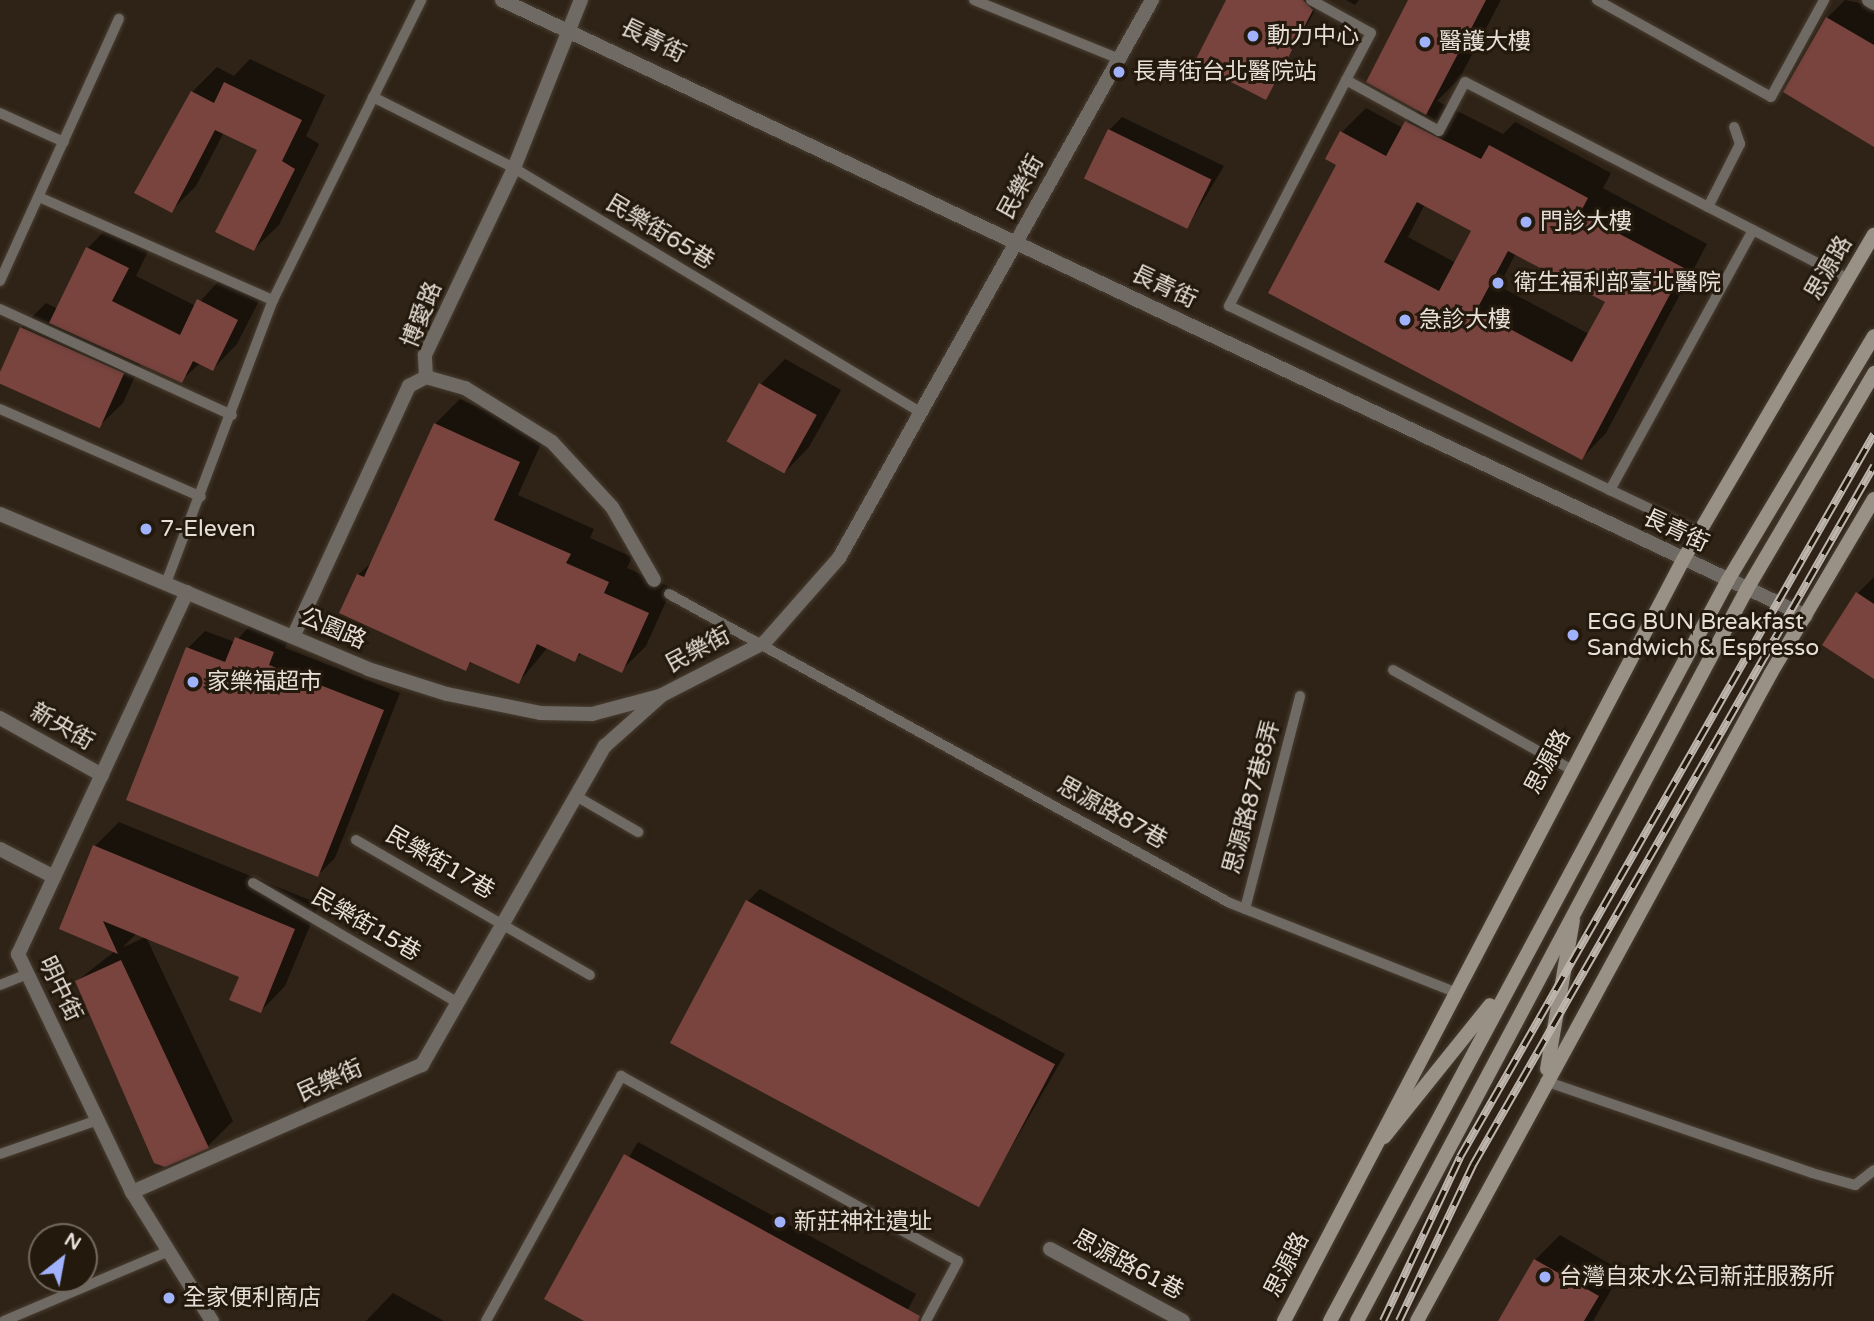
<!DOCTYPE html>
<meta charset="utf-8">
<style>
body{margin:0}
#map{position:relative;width:1874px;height:1321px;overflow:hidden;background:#2e2316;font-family:"Varela Round","Noto Sans TC",sans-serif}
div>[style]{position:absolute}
.shadow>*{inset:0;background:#0007}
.building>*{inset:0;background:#79433e;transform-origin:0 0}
.roads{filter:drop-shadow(0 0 2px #483d31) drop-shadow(0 0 2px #483d31)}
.service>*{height:10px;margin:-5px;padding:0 5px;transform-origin:5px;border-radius:5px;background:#6f6a63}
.minor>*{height:14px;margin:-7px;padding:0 7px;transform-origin:7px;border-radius:7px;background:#6f6a63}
.secondary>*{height:14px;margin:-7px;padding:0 7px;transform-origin:7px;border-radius:7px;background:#999186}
.rail>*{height:8px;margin-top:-4px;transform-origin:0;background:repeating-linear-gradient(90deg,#24190d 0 16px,#beb5ac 0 32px);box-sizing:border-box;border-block:2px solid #beb5ac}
.dots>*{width:19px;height:19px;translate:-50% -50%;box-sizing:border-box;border:4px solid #24190d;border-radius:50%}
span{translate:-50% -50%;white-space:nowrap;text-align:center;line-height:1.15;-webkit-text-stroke:6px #24190d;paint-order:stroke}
.poi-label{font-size:23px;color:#e7dfd7}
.left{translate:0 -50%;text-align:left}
.street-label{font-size:23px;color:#e7dfd7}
.north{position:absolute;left:28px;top:1223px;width:70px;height:70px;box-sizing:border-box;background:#24190d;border:2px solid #72685e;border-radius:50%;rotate:31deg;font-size:19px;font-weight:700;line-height:28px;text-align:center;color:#e7dfd7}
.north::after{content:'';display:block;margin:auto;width:24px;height:32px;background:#a1b2fd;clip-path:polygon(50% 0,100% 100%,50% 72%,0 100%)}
</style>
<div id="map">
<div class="shadow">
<div style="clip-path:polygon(1228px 0,1321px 0,1265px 98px)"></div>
<div style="clip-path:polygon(1346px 0,1359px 0,1355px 5px)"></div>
<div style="clip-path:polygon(evenodd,1410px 0,1501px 0,1459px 79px,1437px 101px,1503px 134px,1515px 122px,1611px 173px,1603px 188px,1707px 244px,1606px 433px,1582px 458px,1271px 293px,1338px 165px,1342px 132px,1366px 108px,1403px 128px,1419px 109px,1410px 0,1425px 204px,1473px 230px,1456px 263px,1408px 237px,1425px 204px,1410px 0,1516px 253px,1607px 301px,1589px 334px,1499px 286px,1516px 253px)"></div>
<div style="clip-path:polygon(1845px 0,1874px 6px,1874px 145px,1827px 18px)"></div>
<div style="clip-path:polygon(250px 59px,325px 95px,306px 136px,319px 144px,279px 225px,254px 249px,259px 149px,224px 132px,196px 186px,171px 211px,136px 192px,192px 92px,217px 67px,234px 76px)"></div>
<div style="clip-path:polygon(1122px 117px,1224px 166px,1188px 226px,1109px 130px)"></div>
<div style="clip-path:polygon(112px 223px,152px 243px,136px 276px,196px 306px,224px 275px,262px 295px,237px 344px,213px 369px,200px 363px,181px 381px,141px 363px,123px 403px,98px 427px,0 382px,0 374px,21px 328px,46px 303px,58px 309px,88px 248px)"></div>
<div style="clip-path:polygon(785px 359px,841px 390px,809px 447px,785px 472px,761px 384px)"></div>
<div style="clip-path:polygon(460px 399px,544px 437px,518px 495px,594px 529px,590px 538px,632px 557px,627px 568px,672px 588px,646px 646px,621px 671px,582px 653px,575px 659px,548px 647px,519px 682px,473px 661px,466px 668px,358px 575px,374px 560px,435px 424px)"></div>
<div style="clip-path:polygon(1874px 577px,1874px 667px,1858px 593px)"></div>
<div style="clip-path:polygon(254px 621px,290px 635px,285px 648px,400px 693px,335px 858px,318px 875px,188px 648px,205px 631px,235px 642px)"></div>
<div style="clip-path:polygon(evenodd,119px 822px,319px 904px,285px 986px,261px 1011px,241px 976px,146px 937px,233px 1121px,208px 1146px,165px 1165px,77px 981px,115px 951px,61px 929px,95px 846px,119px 822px,137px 933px,145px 937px,124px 947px,124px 946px,137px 933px)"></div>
<div style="clip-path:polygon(760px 889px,1065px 1054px,977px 1207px,747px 902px)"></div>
<div style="clip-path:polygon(638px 1142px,916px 1294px,902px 1321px,587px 1321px,546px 1298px)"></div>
<div style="clip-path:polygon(1560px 1235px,1622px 1271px,1593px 1321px,1500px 1321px,1535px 1260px)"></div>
<div style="clip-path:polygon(393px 1293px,444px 1321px,366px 1321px)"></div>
</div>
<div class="building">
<div style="clip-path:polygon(1226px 0,1303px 0,1313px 10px,1266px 100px,1194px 63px)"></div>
<div style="clip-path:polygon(1408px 0,1486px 0,1426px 115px,1366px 82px)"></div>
<div style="clip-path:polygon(1826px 17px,1874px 45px,1874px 147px,1783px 92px)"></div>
<div style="clip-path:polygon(224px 82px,302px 120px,282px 161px,295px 169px,254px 251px,215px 232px,257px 150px,215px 130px,172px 213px,134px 193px,191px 91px,214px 103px)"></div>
<div style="clip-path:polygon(evenodd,1405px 121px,1481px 159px,1489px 145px,1588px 198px,1580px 213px,1684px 268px,1582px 460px,1268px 293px,1336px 165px,1325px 159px,1340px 131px,1386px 156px,1405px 121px,1417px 202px,1471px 231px,1439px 291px,1384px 262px,1417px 202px,1405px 121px,1508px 251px,1605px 302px,1572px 362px,1476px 311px,1508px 251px)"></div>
<div style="left:1108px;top:129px;width:115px;height:55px;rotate:26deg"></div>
<div style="clip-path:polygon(86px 247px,129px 268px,112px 301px,180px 335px,197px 299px,238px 320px,213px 371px,193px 361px,182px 383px,49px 323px)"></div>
<div style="left:20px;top:327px;width:114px;height:60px;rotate:24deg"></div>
<div style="left:759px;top:383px;width:66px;height:67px;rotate:29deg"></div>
<div style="clip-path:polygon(434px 423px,520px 462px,494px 520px,571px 554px,566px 563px,609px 582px,604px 593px,649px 613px,622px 673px,579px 653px,575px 662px,537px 644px,519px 684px,470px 662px,466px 671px,339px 613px,357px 574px,364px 577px)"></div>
<div style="clip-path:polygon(1856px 592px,1874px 604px,1874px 679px,1822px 645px)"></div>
<div style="clip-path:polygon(235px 637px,274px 652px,269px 665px,384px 710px,318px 877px,126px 800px,186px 647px,225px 662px)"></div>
<div style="clip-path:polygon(93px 845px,295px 929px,261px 1013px,229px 1000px,239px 977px,103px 921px,118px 954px,59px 929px)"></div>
<div style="left:746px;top:900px;width:350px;height:162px;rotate:28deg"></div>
<div style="clip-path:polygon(121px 960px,209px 1148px,165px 1167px,154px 1163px,75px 981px)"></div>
<div style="clip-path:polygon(624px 1154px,920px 1316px,918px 1321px,584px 1321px,544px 1299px)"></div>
<div style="clip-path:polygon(1534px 1259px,1599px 1296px,1584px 1321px,1498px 1321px)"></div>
</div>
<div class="roads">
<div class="service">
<div style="left:974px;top:0;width:157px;rotate:22.1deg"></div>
<div style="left:1311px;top:0;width:68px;rotate:28.8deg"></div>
<div style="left:1371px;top:33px;width:53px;rotate:118deg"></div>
<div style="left:1597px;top:0;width:199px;rotate:29.1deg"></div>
<div style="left:1771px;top:97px;width:111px;rotate:-61.3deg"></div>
<div style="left:373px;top:97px;width:158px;rotate:26.7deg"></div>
<div style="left:514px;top:168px;width:475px;rotate:31deg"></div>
<div style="left:0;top:113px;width:70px;rotate:24.4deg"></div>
<div style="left:39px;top:197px;width:256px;rotate:23.8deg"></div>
<div style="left:1708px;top:207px;width:71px;rotate:-63.1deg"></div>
<div style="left:1740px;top:144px;width:18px;rotate:-109deg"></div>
<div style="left:1753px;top:230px;width:297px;rotate:118.8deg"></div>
<div style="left:1610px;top:490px;width:423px;rotate:-154.2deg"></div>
<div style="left:1229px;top:306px;width:254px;rotate:-62.6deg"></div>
<div style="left:1346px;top:80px;width:106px;rotate:28.7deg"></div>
<div style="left:1439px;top:131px;width:55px;rotate:-62deg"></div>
<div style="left:1465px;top:82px;width:432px;rotate:27.2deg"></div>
<div style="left:0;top:281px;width:288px;rotate:-65.6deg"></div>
<div style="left:0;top:309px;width:255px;rotate:24.6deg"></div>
<div style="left:0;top:409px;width:219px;rotate:23.6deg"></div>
<div style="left:1610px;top:490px;width:98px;rotate:25.3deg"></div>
<div style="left:166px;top:583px;width:303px;rotate:-69.3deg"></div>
<div style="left:273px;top:300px;width:335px;rotate:-63.7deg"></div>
<div style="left:669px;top:594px;width:640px;rotate:28.85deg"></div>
<div style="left:1230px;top:903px;width:239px;rotate:21.6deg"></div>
<div style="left:1393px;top:670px;width:203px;rotate:29.2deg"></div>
<div style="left:576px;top:796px;width:72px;rotate:30.1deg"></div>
<div style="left:356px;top:840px;width:270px;rotate:30deg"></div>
<div style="left:253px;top:883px;width:238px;rotate:30.3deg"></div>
<div style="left:1245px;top:909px;width:220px;rotate:-75.5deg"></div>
<div style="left:0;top:985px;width:29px;rotate:-22deg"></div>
<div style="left:1545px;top:1081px;width:282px;rotate:19deg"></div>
<div style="left:1812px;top:1173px;width:45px;rotate:15.6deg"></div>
<div style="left:1855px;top:1185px;width:24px;rotate:-38deg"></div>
<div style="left:0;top:1154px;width:104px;rotate:-19.1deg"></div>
<div style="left:4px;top:1321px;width:179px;rotate:-23deg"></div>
<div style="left:486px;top:1321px;width:280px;rotate:-61.1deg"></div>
<div style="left:621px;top:1076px;width:384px;rotate:28.8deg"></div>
<div style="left:958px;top:1261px;width:68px;rotate:118.1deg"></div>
</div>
<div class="minor">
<div style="left:502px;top:0;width:1442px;rotate:25.29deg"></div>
<div style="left:1869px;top:0;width:6px;rotate:31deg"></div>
<div style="left:426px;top:377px;width:41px;rotate:15.8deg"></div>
<div style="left:465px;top:388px;width:102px;rotate:31.8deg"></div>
<div style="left:552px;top:442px;width:88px;rotate:47.3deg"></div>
<div style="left:612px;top:507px;width:84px;rotate:60.1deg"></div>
<div style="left:0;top:514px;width:399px;rotate:22.8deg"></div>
<div style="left:368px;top:669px;width:83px;rotate:17.6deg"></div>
<div style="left:447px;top:694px;width:95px;rotate:11.5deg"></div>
<div style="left:540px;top:713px;width:52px;rotate:1.1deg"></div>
<div style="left:592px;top:714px;width:69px;rotate:-15deg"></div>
<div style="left:187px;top:592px;width:400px;rotate:115deg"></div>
<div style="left:18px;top:954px;width:264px;rotate:64.4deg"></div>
<div style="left:132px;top:1192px;width:152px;rotate:58.2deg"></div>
<div style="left:293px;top:637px;width:277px;rotate:-65.2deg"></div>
<div style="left:409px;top:386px;width:19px;rotate:-28deg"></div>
<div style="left:426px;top:377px;width:22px;rotate:-93deg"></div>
<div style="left:425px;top:355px;width:207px;rotate:-64.5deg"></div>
<div style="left:514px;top:168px;width:181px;rotate:-68.3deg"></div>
<div style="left:0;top:718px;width:117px;rotate:29.2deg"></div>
<div style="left:0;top:849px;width:61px;rotate:27.4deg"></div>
<div style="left:132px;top:1192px;width:317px;rotate:-23.7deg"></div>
<div style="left:422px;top:1065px;width:368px;rotate:-60.2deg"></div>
<div style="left:605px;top:746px;width:76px;rotate:-41.8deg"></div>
<div style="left:662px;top:695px;width:116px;rotate:-27.2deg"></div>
<div style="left:765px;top:642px;width:112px;rotate:-48.6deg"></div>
<div style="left:839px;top:558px;width:640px;rotate:-60.71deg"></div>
<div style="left:1050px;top:1249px;width:151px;rotate:28.4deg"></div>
</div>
<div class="secondary">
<div style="left:1547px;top:1069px;width:151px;rotate:-80.1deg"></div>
<div style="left:1384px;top:1137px;width:169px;rotate:-51.2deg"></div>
<div style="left:1284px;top:1321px;width:859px;rotate:-62.33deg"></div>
<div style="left:1683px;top:560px;width:377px;rotate:-59.6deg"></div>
<div style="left:1330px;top:1321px;width:841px;rotate:-61.76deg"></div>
<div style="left:1728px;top:580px;width:284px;rotate:-59.1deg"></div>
<div style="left:1357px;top:1321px;width:829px;rotate:-61.95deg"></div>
<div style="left:1747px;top:589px;width:251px;rotate:-59.5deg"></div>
<div style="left:1417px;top:1321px;width:738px;rotate:-61.35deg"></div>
<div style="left:1771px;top:673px;width:202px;rotate:-59.4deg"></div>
</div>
</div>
<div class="rail">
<div style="left:1383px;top:1321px;width:181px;rotate:-64.8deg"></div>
<div style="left:1460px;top:1157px;width:833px;rotate:-60.2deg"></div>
<div style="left:1399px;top:1321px;width:173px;rotate:-64.6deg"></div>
<div style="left:1473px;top:1165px;width:806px;rotate:-60.16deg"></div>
</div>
<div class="dots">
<div style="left:1253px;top:36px;background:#a1b2fd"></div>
<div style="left:1425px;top:42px;background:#a1b2fd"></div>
<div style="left:1119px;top:72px;background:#a1b2fd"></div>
<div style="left:1526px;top:222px;background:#a1b2fd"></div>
<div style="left:1498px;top:283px;background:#a1b2fd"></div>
<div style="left:1405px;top:320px;background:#a1b2fd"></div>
<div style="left:146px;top:529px;background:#a1b2fd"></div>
<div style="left:1573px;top:635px;background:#a1b2fd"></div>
<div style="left:193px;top:682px;background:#a1b2fd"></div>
<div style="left:780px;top:1222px;background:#a1b2fd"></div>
<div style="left:1545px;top:1277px;background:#a1b2fd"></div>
<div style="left:169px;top:1298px;background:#a1b2fd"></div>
</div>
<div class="poi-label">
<span class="left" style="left:1267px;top:36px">動力中心</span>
<span class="left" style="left:1439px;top:42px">醫護大樓</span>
<span class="left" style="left:1133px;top:72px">長青街台北醫院站</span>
<span class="left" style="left:1540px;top:222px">門診大樓</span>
<span class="left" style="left:1514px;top:283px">衛生福利部臺北醫院</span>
<span class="left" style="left:1419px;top:320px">急診大樓</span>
<span class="left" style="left:160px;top:529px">7-Eleven</span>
<span class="left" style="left:1587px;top:635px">EGG BUN Breakfast<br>Sandwich &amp; Espresso</span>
<span class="left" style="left:207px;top:682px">家樂福超市</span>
<span class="left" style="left:794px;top:1222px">新莊神社遺址</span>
<span class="left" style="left:1559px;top:1277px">台灣自來水公司新莊服務所</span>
<span class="left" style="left:183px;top:1298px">全家便利商店</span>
</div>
<div class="street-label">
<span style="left:653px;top:41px;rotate:26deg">長青街</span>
<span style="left:1021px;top:187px;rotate:-61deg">民樂街</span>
<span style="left:660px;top:232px;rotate:31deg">民樂街65巷</span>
<span style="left:1829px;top:268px;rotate:-60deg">思源路</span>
<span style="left:1164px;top:287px;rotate:25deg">長青街</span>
<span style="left:422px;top:315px;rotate:-68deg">博愛路</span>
<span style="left:1676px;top:531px;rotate:25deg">長青街</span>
<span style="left:333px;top:629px;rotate:23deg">公園路</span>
<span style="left:698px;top:650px;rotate:-28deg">民樂街</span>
<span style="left:62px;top:727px;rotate:30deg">新央街</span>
<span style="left:1548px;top:762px;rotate:-62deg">思源路</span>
<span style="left:1252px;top:797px;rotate:-75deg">思源路87巷8弄</span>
<span style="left:1112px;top:813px;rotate:29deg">思源路87巷</span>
<span style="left:440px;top:863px;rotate:30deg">民樂街17巷</span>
<span style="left:366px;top:925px;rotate:30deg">民樂街15巷</span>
<span style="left:60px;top:989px;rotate:64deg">明中街</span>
<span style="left:330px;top:1081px;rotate:-24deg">民樂街</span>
<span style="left:1128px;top:1265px;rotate:28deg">思源路61巷</span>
<span style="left:1287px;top:1265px;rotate:-63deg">思源路</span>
</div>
<div class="north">N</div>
</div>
